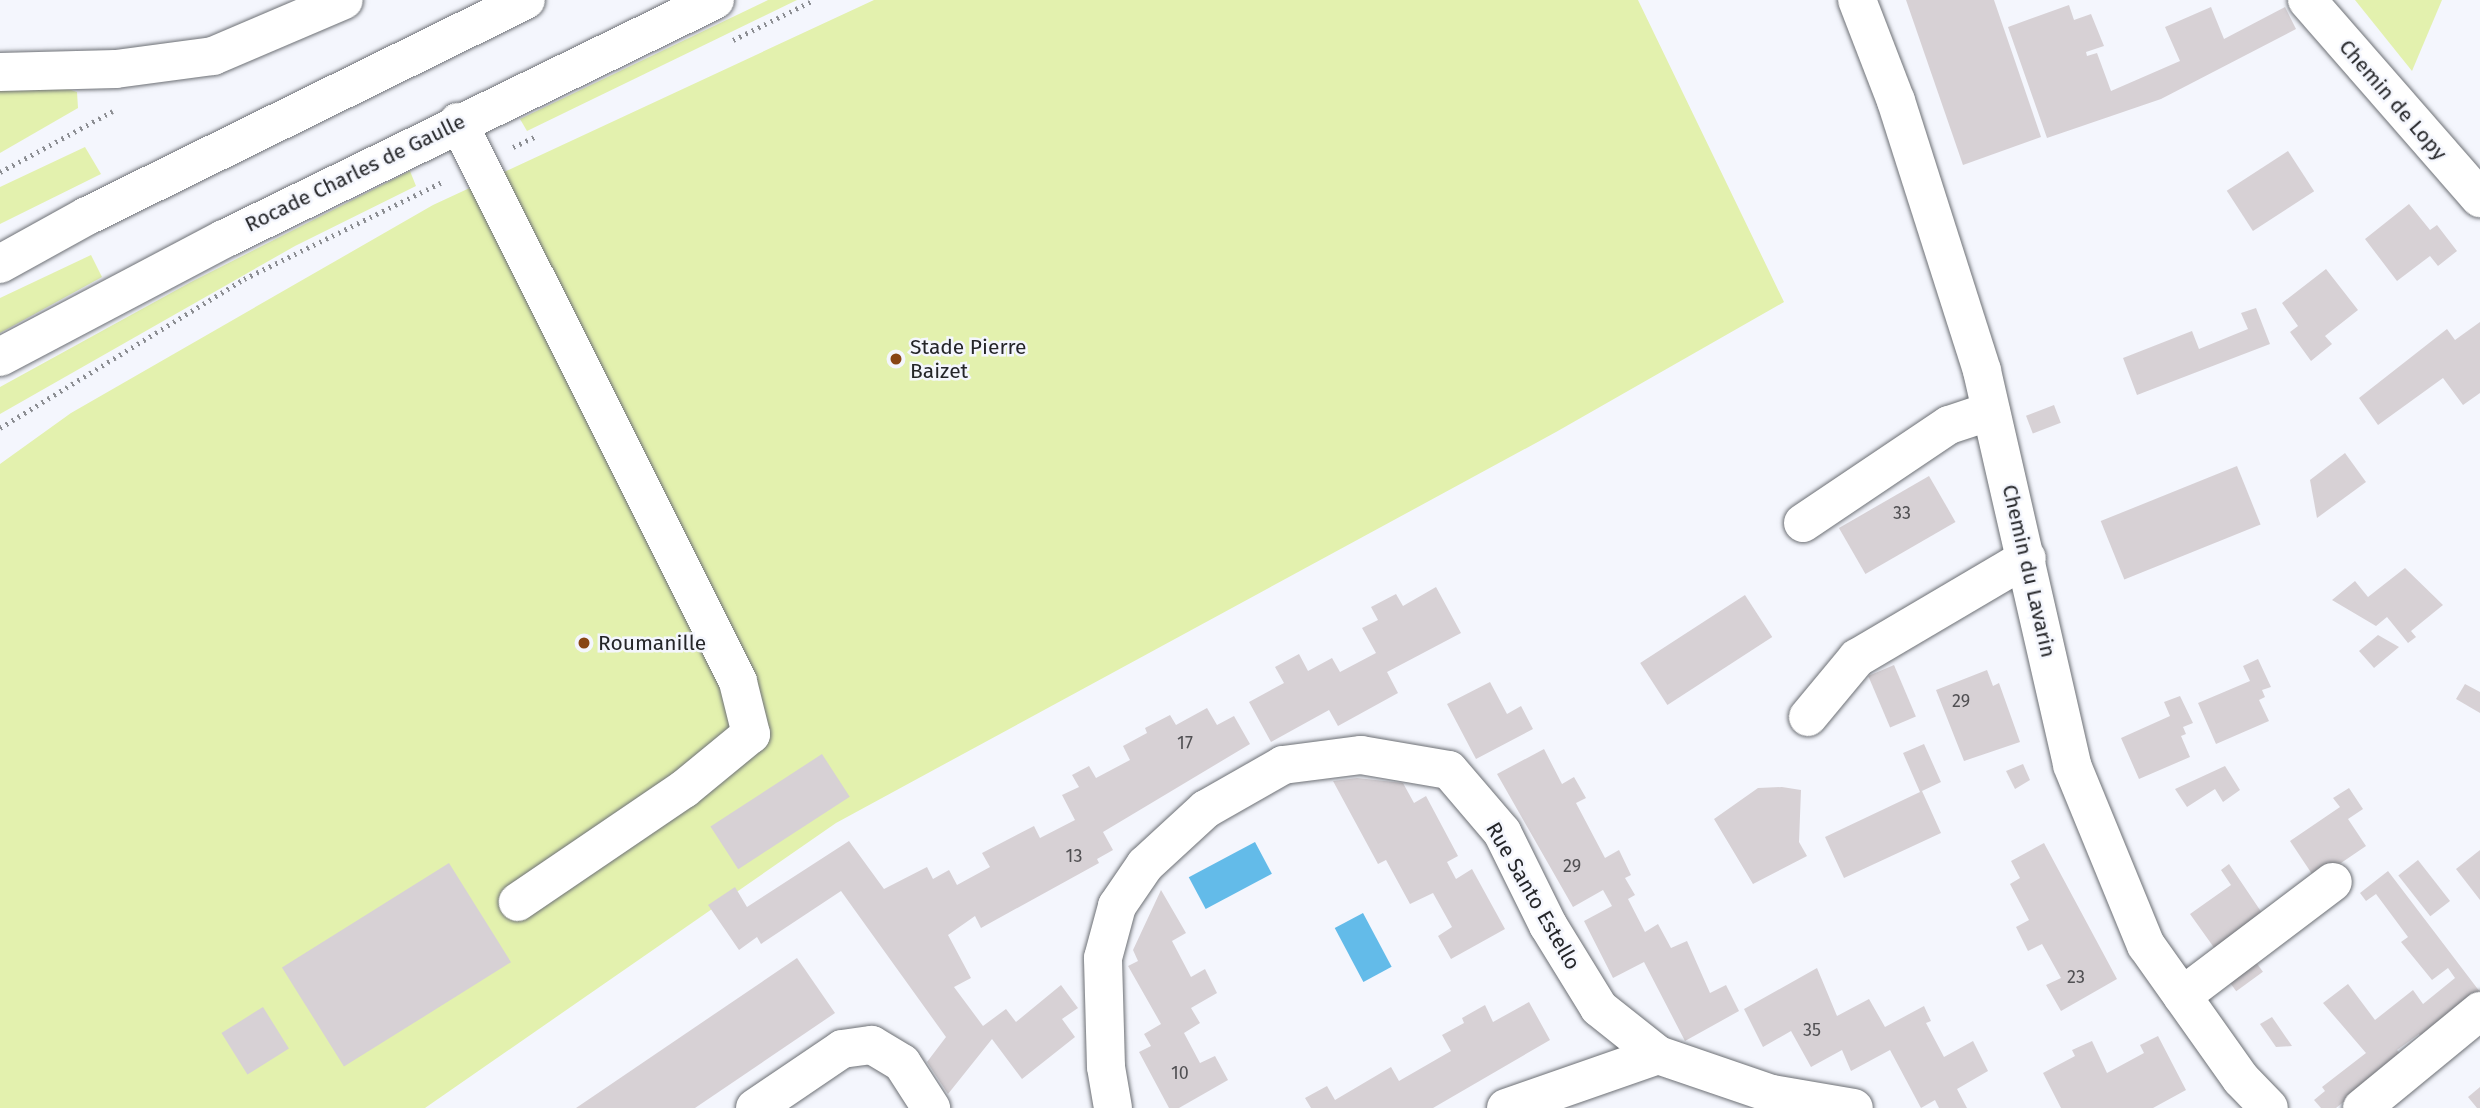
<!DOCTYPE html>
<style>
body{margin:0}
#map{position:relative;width:2480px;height:1108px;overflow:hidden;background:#f4f6fd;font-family:"Fira Sans",sans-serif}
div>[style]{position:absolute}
.green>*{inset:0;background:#e3f1ae}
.water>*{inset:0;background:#63bbe9;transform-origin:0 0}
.building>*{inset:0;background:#d7d1d5;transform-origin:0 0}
.path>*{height:4.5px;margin-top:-2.25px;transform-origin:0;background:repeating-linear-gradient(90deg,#8c8e93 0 2px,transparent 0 7px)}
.roads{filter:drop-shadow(0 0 2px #6d7075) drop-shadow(0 0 2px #6d7075)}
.minor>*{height:38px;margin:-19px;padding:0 19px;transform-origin:19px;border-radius:19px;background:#fff}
.major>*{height:38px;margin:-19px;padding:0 19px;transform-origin:19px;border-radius:19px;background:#fff}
.dots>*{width:19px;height:19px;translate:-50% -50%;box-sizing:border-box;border:4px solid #f4f6fd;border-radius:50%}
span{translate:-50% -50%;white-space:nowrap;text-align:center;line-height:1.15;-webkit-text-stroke:5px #f4f6fd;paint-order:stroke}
.number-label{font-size:18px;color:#515053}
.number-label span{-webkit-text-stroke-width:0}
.street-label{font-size:21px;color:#242528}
.poi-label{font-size:21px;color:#242528}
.left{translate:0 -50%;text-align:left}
</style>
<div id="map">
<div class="green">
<div style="clip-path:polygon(768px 0,797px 0,527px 131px,520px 119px)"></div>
<div style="clip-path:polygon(874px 0,1638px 0,1784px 302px,1556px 432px,836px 823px,425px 1108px,0 1108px,0 464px,71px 413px,433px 205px)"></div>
<div style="clip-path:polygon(2355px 0,2442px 0,2412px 71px)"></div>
<div style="clip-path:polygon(0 84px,53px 84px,77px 92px,78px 108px,0 153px)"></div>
<div style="clip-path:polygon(85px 147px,101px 174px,0 224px,0 187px)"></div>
<div style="clip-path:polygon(410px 171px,416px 186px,295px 246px,0 414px,0 387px,191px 282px)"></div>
<div style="clip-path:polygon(91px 255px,102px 277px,0 333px,0 298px)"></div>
</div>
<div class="water">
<div style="left:1255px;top:842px;width:36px;height:75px;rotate:62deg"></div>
<div style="left:1363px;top:913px;width:61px;height:32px;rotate:62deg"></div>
</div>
<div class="building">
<div style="clip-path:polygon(1906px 0,1994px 0,2041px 137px,1963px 165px)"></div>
<div style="clip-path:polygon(2069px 5px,2074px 20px,2091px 14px,2104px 46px,2086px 52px,2087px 56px,2097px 53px,2111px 91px,2180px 61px,2165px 27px,2211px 7px,2224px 39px,2285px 7px,2296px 29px,2161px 99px,2047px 138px,2008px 27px)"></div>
<div style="left:2288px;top:151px;width:48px;height:73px;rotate:57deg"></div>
<div style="clip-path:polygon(2409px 204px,2430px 230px,2437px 225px,2457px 251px,2438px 266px,2430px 256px,2397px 281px,2365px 239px)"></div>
<div style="clip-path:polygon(2326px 269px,2358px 310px,2325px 336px,2332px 344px,2311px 361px,2290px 332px,2298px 326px,2282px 303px)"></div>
<div style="clip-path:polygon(2256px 308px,2270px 344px,2137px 395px,2123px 358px,2192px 331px,2199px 349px,2248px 329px,2241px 313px)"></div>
<div style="clip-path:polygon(2480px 322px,2480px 393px,2463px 405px,2443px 378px,2378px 425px,2359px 398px,2447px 329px,2455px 340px)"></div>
<div style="left:2054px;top:405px;width:19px;height:30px;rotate:69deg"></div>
<div style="clip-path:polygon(2345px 453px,2366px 482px,2317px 518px,2310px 480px)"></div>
<div style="left:2237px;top:466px;width:63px;height:147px;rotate:68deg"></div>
<div style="left:1929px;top:476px;width:53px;height:104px;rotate:60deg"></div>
<div style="clip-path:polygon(2405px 568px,2443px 605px,2411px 631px,2416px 637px,2408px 643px,2387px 617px,2376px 626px,2332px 600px,2355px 581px,2368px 597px)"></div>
<div style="clip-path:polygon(1436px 587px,1461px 633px,1387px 672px,1398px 693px,1338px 726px,1329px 710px,1271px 742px,1249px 702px,1284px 683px,1275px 667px,1299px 654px,1308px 671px,1332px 658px,1340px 672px,1376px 653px,1362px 628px,1378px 620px,1371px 607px,1396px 594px,1403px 606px)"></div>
<div style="left:1745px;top:595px;width:50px;height:125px;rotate:57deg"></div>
<div style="clip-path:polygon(2378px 635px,2399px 647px,2374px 668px,2359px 651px)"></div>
<div style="clip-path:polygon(2258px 659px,2271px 687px,2262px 690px,2265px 697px,2259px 700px,2269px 721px,2216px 744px,2198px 703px,2250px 681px,2243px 666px)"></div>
<div style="left:1894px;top:665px;width:56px;height:28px;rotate:67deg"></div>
<div style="clip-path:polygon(1987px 670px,1993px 686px,1999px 683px,2020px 742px,1964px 761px,1936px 690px)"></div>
<div style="clip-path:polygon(1490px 682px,1507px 714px,1521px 706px,1533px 729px,1476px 759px,1447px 704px)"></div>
<div style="clip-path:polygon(2465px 684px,2480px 692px,2480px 713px,2456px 699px)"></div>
<div style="clip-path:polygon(2180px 696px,2193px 723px,2183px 727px,2186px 734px,2181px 736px,2190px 757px,2139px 779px,2121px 738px,2170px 716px,2164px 702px)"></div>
<div style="clip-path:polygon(1207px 708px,1217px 725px,1234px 716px,1250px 744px,1103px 832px,1113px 850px,1097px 859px,1099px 863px,981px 928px,975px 916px,948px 935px,971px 978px,954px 987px,983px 1026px,1006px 1009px,1016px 1022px,1061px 985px,1078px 1008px,1062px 1019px,1075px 1037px,1022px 1079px,992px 1039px,948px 1094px,927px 1062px,946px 1037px,841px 891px,761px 944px,757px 937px,739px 950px,708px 905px,735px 887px,747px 907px,849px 841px,884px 889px,927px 867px,933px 879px,949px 870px,957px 885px,990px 867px,982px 853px,1034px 826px,1040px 838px,1075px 820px,1062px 795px,1079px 787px,1072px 775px,1089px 766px,1096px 778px,1130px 760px,1123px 746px,1147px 733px,1145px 728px,1170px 715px,1176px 725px)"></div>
<div style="clip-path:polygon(1924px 744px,1941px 782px,1922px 791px,1941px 833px,1844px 878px,1825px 837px,1920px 792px,1903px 753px)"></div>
<div style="clip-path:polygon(1544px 749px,1562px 784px,1574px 777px,1586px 798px,1576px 803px,1605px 858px,1619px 850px,1631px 875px,1625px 878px,1635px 895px,1628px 899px,1645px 932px,1658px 924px,1671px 948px,1687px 941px,1710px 993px,1726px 985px,1739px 1011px,1685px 1041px,1644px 962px,1613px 978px,1584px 921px,1612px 906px,1603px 890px,1573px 907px,1497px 774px)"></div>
<div style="left:822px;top:754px;width:51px;height:133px;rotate:57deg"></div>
<div style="clip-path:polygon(2023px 764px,2030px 780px,2015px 789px,2006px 771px)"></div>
<div style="clip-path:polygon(2225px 766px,2240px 790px,2223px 802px,2215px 789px,2187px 807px,2175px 789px)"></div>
<div style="clip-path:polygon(1357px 778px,1403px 783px,1414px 803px,1426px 796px,1458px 856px,1447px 862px,1456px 879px,1472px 869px,1505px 929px,1451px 959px,1438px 936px,1452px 927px,1433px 893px,1410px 904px,1386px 860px,1378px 864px,1333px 781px)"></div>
<div style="clip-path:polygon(1782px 787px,1801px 790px,1799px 842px,1807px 856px,1753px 884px,1714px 819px,1758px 788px)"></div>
<div style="clip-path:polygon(2349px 788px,2363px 809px,2348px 819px,2366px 846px,2316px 880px,2290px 841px,2340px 807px,2333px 798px)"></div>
<div style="clip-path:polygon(2044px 843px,2117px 979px,2061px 1011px,2046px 985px,2061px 978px,2042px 944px,2028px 951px,2016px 927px,2029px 920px,2010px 884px,2020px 878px,2011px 861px)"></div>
<div style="clip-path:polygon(2480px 850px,2480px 900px,2456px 869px)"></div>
<div style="left:2418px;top:860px;width:52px;height:25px;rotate:52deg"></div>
<div style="left:449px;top:863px;width:117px;height:197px;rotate:58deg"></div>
<div style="clip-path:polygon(2229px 864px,2264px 916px,2215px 949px,2190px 914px,2231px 885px,2221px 870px)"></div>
<div style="clip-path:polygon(2388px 871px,2480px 992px,2422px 1038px,2419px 1034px,2397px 1050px,2402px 1055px,2336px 1108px,2321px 1108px,2314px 1100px,2325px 1091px,2322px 1087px,2366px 1053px,2323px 1003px,2348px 984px,2375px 1020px,2413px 990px,2423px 1004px,2455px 978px,2448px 968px,2432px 980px,2401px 942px,2408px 937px,2376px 894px,2366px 901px,2360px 893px)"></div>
<div style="clip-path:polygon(1161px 890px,1186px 933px,1172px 941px,1191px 977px,1205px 969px,1217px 993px,1191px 1008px,1200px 1023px,1184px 1033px,1200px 1063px,1215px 1056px,1228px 1080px,1179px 1108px,1169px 1108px,1139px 1052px,1151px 1046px,1144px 1034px,1161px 1024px,1128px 966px,1138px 961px,1133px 950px)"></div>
<div style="left:2250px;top:954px;width:22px;height:33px;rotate:54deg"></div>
<div style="clip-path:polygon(797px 958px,835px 1013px,695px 1108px,576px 1108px)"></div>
<div style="clip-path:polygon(1817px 968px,1837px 1016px,1869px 999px,1885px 1027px,1924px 1006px,1931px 1021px,1926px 1023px,1944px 1057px,1973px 1041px,1988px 1071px,1957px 1089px,1967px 1108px,1939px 1108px,1935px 1100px,1921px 1108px,1890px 1050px,1851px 1071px,1842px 1050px,1811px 1067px,1791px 1031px,1763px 1047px,1744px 1009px)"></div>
<div style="clip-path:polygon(1529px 1002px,1550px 1040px,1433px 1108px,1311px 1108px,1305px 1098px,1327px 1086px,1335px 1100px,1391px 1067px,1399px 1081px,1451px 1051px,1442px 1035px,1464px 1023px,1462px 1018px,1485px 1005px,1493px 1022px)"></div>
<div style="left:263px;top:1007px;width:49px;height:49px;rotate:58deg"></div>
<div style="clip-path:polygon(2272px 1017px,2292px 1046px,2276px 1047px,2260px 1024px)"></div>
<div style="clip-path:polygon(2158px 1036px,2186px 1090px,2153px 1108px,2061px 1108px,2043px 1073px,2075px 1056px,2072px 1050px,2092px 1041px,2107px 1073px,2144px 1053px,2140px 1045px)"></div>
<div style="clip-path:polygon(2480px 1087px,2480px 1108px,2477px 1108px,2468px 1097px)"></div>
</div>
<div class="path">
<div style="left:733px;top:40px;width:90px;rotate:-26.3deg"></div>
<div style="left:513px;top:147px;width:26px;rotate:-25deg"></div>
<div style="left:0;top:172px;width:128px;rotate:-28.4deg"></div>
<div style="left:0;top:428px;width:286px;rotate:-31.4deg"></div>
<div style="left:244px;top:279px;width:220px;rotate:-26.1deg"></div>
</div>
<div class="roads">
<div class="minor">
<div style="left:1857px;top:0;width:108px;rotate:68.9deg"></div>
<div style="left:1896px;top:101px;width:283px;rotate:72.3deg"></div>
<div style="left:1982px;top:371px;width:404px;rotate:77.1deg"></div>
<div style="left:2072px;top:765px;width:195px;rotate:67.7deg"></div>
<div style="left:2146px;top:945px;width:164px;rotate:54.7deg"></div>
<div style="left:2241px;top:1079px;width:40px;rotate:46deg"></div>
<div style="left:2307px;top:0;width:263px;rotate:48.9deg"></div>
<div style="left:0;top:72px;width:116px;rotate:-1.5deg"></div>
<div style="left:116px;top:69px;width:98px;rotate:-7.6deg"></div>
<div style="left:213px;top:56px;width:142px;rotate:-23.1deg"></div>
<div style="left:458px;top:122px;width:626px;rotate:63.43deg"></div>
<div style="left:738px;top:682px;width:54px;rotate:76deg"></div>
<div style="left:751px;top:734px;width:87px;rotate:140.6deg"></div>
<div style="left:684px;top:789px;width:201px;rotate:145.8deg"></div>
<div style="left:1803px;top:523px;width:176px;rotate:-33.9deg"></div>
<div style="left:1949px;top:425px;width:44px;rotate:-18.4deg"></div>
<div style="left:1808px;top:717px;width:77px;rotate:-50.3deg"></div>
<div style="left:1857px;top:658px;width:197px;rotate:-30.5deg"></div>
<div style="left:2182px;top:996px;width:189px;rotate:-37.1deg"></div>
<div style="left:755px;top:1108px;width:105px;rotate:-34.1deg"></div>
<div style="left:842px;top:1049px;width:30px;rotate:-8deg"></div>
<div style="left:872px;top:1045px;width:35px;rotate:31deg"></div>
<div style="left:902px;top:1063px;width:54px;rotate:57.2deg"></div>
<div style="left:1113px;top:1108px;width:42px;rotate:-99.7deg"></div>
<div style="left:1106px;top:1067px;width:109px;rotate:-91.6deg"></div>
<div style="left:1103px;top:958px;width:54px;rotate:-74.9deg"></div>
<div style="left:1117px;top:906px;width:50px;rotate:-55.7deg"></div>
<div style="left:1145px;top:865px;width:83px;rotate:-42.6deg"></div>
<div style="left:1206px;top:809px;width:89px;rotate:-29.7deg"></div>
<div style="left:1283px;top:765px;width:79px;rotate:-7.3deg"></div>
<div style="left:1361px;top:755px;width:89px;rotate:9.7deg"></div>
<div style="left:1449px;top:770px;width:82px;rotate:49.5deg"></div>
<div style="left:1502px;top:832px;width:104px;rotate:63.7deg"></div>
<div style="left:1548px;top:925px;width:97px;rotate:58.4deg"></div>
<div style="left:1599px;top:1008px;width:75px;rotate:38.5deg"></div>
<div style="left:1658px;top:1055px;width:120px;rotate:18.9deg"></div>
<div style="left:1772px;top:1094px;width:83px;rotate:9.7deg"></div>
<div style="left:1506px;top:1108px;width:161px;rotate:-19.2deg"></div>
<div style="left:2362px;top:1108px;width:153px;rotate:-39.4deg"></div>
</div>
<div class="major">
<div style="left:0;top:264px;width:99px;rotate:-28.9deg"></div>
<div style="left:87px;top:216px;width:489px;rotate:-26.2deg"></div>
<div style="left:0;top:357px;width:253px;rotate:-27.8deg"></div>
<div style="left:224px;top:239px;width:546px;rotate:-25.96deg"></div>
</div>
</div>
<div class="dots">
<div style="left:896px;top:359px;background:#884614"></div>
<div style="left:584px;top:643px;background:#884614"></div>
</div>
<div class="number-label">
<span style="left:1902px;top:513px">33</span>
<span style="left:1961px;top:701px">29</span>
<span style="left:1185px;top:743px">17</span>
<span style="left:1074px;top:856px">13</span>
<span style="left:1572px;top:866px">29</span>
<span style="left:2076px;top:977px">23</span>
<span style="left:1812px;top:1030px">35</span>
<span style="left:1180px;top:1073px">10</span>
</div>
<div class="street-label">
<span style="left:2393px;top:100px;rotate:49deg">Chemin de Lopy</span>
<span style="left:355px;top:173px;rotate:-26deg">Rocade Charles de Gaulle</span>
<span style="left:2029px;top:571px;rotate:77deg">Chemin du Lavarin</span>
<span style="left:1533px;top:896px;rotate:60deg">Rue Santo Estello</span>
</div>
<div class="poi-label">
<span class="left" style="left:910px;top:359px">Stade Pierre<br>Baizet</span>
<span class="left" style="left:598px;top:643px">Roumanille</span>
</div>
</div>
